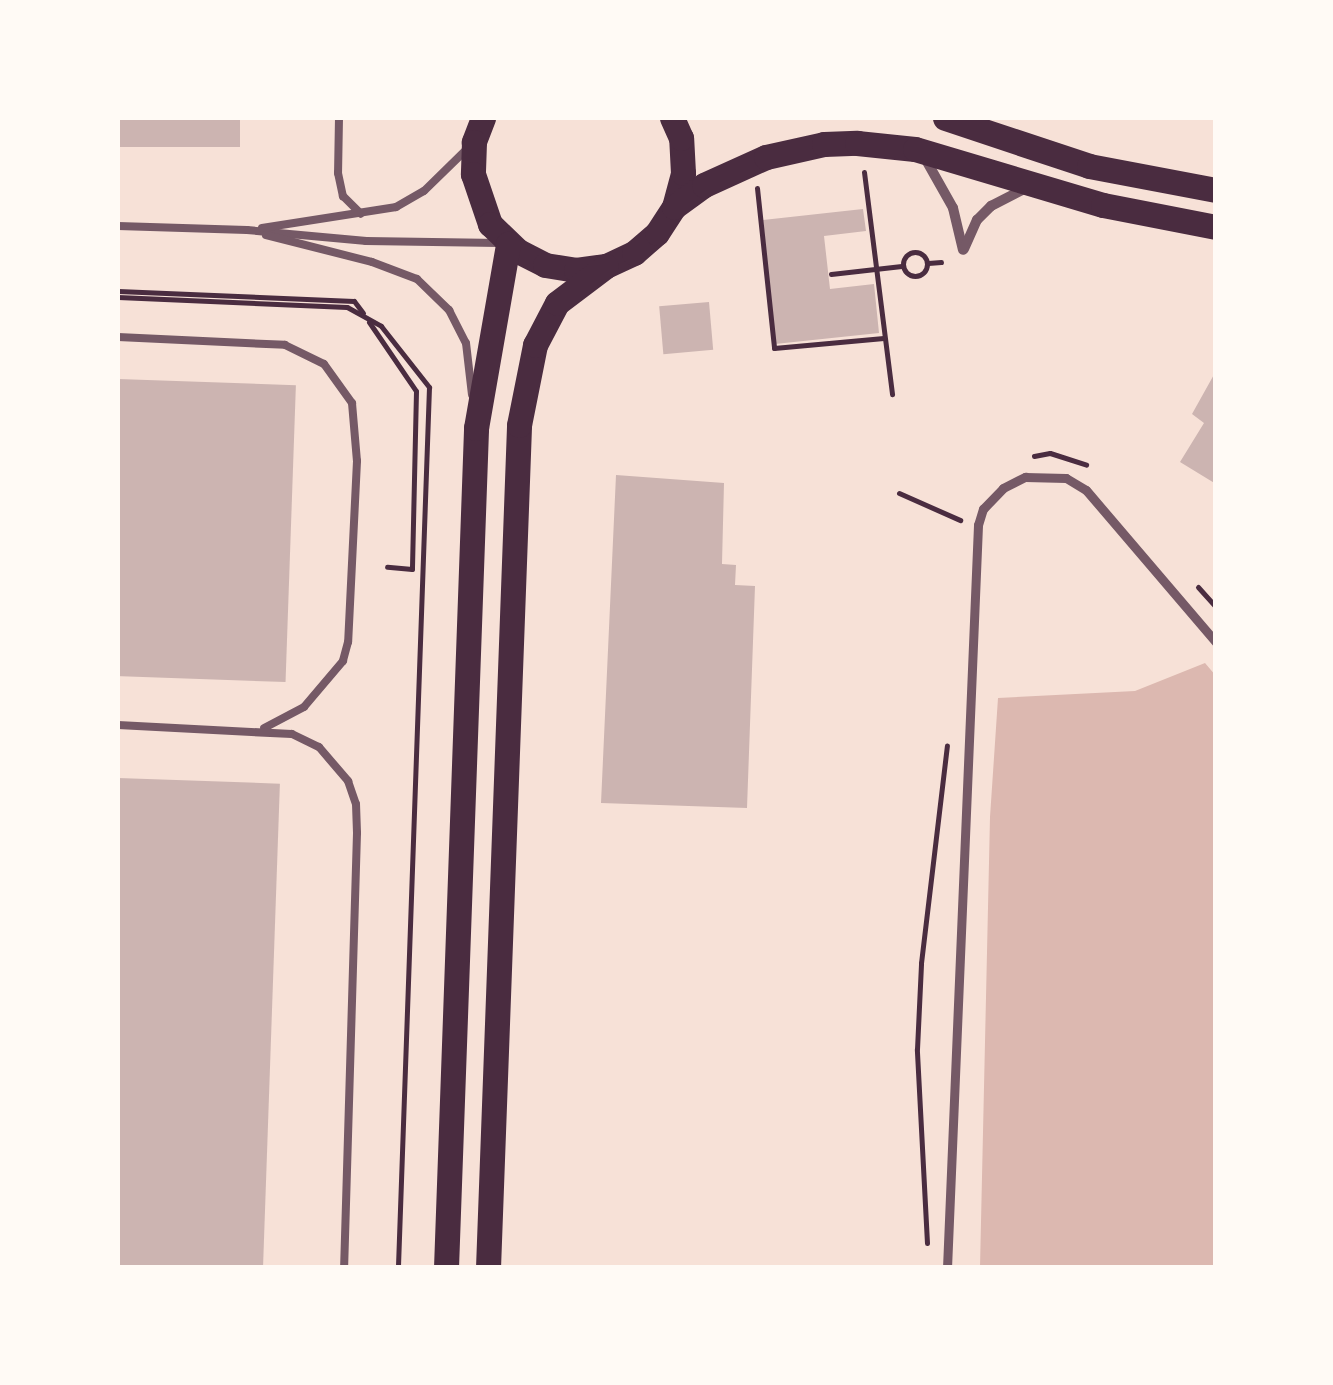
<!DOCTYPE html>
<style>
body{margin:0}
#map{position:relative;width:1333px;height:1385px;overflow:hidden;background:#f7e1d7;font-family:"DejaVu Sans",sans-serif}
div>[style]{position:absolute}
.water>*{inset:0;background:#dcb8b0}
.building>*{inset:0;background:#ccb4b1;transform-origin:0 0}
.path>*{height:5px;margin:-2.5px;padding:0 2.5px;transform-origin:2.5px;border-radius:2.5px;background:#4a2c40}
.path>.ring{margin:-2.5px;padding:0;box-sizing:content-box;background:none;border:5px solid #4a2c40;border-radius:50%}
.service>*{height:8px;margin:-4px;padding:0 4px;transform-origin:4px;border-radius:4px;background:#755966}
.pedestrian>*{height:9px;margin:-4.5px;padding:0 4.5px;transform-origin:4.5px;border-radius:4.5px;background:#755966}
.minor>*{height:10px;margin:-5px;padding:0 5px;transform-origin:5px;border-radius:5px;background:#755966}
.primary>*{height:25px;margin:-12.5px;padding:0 12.5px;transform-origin:12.5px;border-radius:12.5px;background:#4a2c40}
span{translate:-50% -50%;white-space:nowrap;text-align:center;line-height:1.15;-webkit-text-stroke:10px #fffaf5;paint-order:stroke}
.frame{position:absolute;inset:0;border:120px solid #fffaf5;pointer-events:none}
</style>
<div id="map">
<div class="water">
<div style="clip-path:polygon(1205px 663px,1216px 676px,1215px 1267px,980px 1267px,990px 817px,998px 698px,1135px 691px)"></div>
</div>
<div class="building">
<div style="left:118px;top:118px;width:122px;height:29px"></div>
<div style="clip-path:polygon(863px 209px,866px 231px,824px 236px,830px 289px,874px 284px,879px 333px,775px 344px,763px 220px)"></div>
<div style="left:709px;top:302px;width:48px;height:50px;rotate:85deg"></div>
<div style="clip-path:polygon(1216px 371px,1216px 484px,1180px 462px,1204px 423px,1192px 414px)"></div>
<div style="left:118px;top:379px;width:178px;height:297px;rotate:2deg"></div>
<div style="clip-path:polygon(616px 475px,724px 483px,722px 564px,736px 565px,735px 585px,755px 586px,747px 808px,601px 803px)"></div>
<div style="left:118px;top:778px;width:162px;height:490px;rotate:2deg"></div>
</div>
<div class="path">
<div style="left:864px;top:172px;width:224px;rotate:82.8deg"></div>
<div style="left:757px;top:188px;width:161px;rotate:83.9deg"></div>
<div style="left:774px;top:348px;width:110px;rotate:-5.2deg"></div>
<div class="ring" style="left:903px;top:252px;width:19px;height:19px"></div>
<div style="left:928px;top:263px;width:13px;rotate:-4deg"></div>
<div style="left:831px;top:274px;width:71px;rotate:-6.4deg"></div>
<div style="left:118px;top:291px;width:236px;rotate:2.4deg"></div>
<div style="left:354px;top:301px;width:15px;rotate:53deg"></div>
<div style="left:118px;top:297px;width:229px;rotate:2.5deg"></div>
<div style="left:347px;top:307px;width:39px;rotate:29deg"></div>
<div style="left:381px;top:326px;width:78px;rotate:51.8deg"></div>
<div style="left:429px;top:387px;width:882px;rotate:92.02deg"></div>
<div style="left:369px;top:322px;width:83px;rotate:55.7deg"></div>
<div style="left:416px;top:391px;width:178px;rotate:91.3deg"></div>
<div style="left:412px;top:569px;width:25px;rotate:-175deg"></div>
<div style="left:1034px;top:456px;width:16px;rotate:-11deg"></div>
<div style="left:1050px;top:453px;width:38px;rotate:18deg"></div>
<div style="left:899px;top:493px;width:67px;rotate:23.9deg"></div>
<div style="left:1198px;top:587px;width:27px;rotate:48deg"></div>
<div style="left:927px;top:1243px;width:194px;rotate:-93deg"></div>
<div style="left:917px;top:1049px;width:86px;rotate:-87.3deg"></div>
<div style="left:921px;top:963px;width:219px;rotate:-83.2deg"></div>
</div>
<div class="service">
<div style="left:339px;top:118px;width:55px;rotate:91deg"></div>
<div style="left:338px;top:173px;width:24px;rotate:78deg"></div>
<div style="left:343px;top:196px;width:25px;rotate:45deg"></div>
<div style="left:118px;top:226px;width:129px;rotate:1.8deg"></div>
<div style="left:247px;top:230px;width:120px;rotate:5.3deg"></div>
<div style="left:366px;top:241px;width:133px;rotate:0.9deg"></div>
<div style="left:262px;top:228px;width:136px;rotate:-8.9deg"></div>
<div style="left:396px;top:207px;width:32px;rotate:-30deg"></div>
<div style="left:424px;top:191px;width:57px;rotate:-44.3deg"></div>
<div style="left:266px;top:235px;width:109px;rotate:14.3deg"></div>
<div style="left:372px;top:262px;width:48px;rotate:20.7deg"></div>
<div style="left:417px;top:279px;width:45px;rotate:44.1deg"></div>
<div style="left:449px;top:310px;width:37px;rotate:63deg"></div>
<div style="left:466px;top:343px;width:52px;rotate:83.4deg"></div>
<div style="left:118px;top:337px;width:167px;rotate:2.7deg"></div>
<div style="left:285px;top:345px;width:43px;rotate:26deg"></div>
<div style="left:324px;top:364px;width:48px;rotate:54.3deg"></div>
<div style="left:352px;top:403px;width:58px;rotate:85.1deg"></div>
<div style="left:357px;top:461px;width:181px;rotate:92.8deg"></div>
<div style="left:348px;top:642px;width:20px;rotate:105deg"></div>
<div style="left:343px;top:661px;width:60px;rotate:130.3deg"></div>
<div style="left:304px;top:707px;width:45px;rotate:152.3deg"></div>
<div style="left:118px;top:725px;width:174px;rotate:3deg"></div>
<div style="left:292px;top:734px;width:30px;rotate:26deg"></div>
<div style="left:319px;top:747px;width:45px;rotate:49.5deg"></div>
<div style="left:348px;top:781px;width:24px;rotate:71deg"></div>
<div style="left:356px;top:804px;width:29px;rotate:88deg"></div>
<div style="left:357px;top:833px;width:435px;rotate:91.7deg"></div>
</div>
<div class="pedestrian">
<div style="left:947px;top:1268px;width:744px;rotate:-87.61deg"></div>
<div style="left:978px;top:525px;width:17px;rotate:-73deg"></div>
<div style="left:983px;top:509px;width:29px;rotate:-46deg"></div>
<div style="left:1003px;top:488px;width:25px;rotate:-27deg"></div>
<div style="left:1025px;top:477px;width:41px;rotate:1.4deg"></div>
<div style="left:1066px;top:478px;width:23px;rotate:31deg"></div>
<div style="left:1086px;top:490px;width:200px;rotate:49.5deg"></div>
</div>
<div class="minor">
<div style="left:926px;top:160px;width:55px;rotate:60.6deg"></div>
<div style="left:953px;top:208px;width:43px;rotate:76.6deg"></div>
<div style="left:964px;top:249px;width:32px;rotate:-66deg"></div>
<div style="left:977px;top:220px;width:20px;rotate:-45deg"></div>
<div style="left:991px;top:206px;width:42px;rotate:-27.2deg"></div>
</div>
<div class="primary">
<div style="left:483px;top:118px;width:26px;rotate:111deg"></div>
<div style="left:474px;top:142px;width:32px;rotate:92deg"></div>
<div style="left:473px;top:174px;width:53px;rotate:71.2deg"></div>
<div style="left:490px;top:224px;width:39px;rotate:44deg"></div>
<div style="left:518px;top:251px;width:30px;rotate:27deg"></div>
<div style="left:545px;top:265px;width:31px;rotate:9deg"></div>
<div style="left:576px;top:270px;width:30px;rotate:-8deg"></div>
<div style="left:606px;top:266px;width:31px;rotate:-25deg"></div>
<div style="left:634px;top:253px;width:30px;rotate:-41deg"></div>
<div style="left:657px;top:233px;width:31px;rotate:-57deg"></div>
<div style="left:674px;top:207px;width:35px;rotate:-75deg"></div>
<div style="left:683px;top:173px;width:35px;rotate:-93deg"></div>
<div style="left:681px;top:138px;width:22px;rotate:-114deg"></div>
<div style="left:945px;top:118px;width:152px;rotate:18.4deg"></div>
<div style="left:1089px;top:166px;width:129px;rotate:10.7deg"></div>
<div style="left:674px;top:207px;width:37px;rotate:-36deg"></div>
<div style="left:704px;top:185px;width:68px;rotate:-24.3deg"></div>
<div style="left:766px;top:157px;width:59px;rotate:-12.6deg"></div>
<div style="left:824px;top:144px;width:33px;rotate:-2deg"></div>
<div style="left:857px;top:143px;width:58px;rotate:5.9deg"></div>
<div style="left:915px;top:149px;width:196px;rotate:16.6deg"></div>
<div style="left:1103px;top:205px;width:115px;rotate:11deg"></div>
<div style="left:446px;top:1268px;width:841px;rotate:-87.95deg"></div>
<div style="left:476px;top:428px;width:187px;rotate:-80.1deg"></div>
<div style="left:488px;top:1268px;width:844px;rotate:-87.89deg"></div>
<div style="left:519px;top:425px;width:82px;rotate:-78.7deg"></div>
<div style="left:535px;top:345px;width:47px;rotate:-62.4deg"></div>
<div style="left:557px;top:303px;width:61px;rotate:-37.1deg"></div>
</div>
<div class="frame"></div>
</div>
